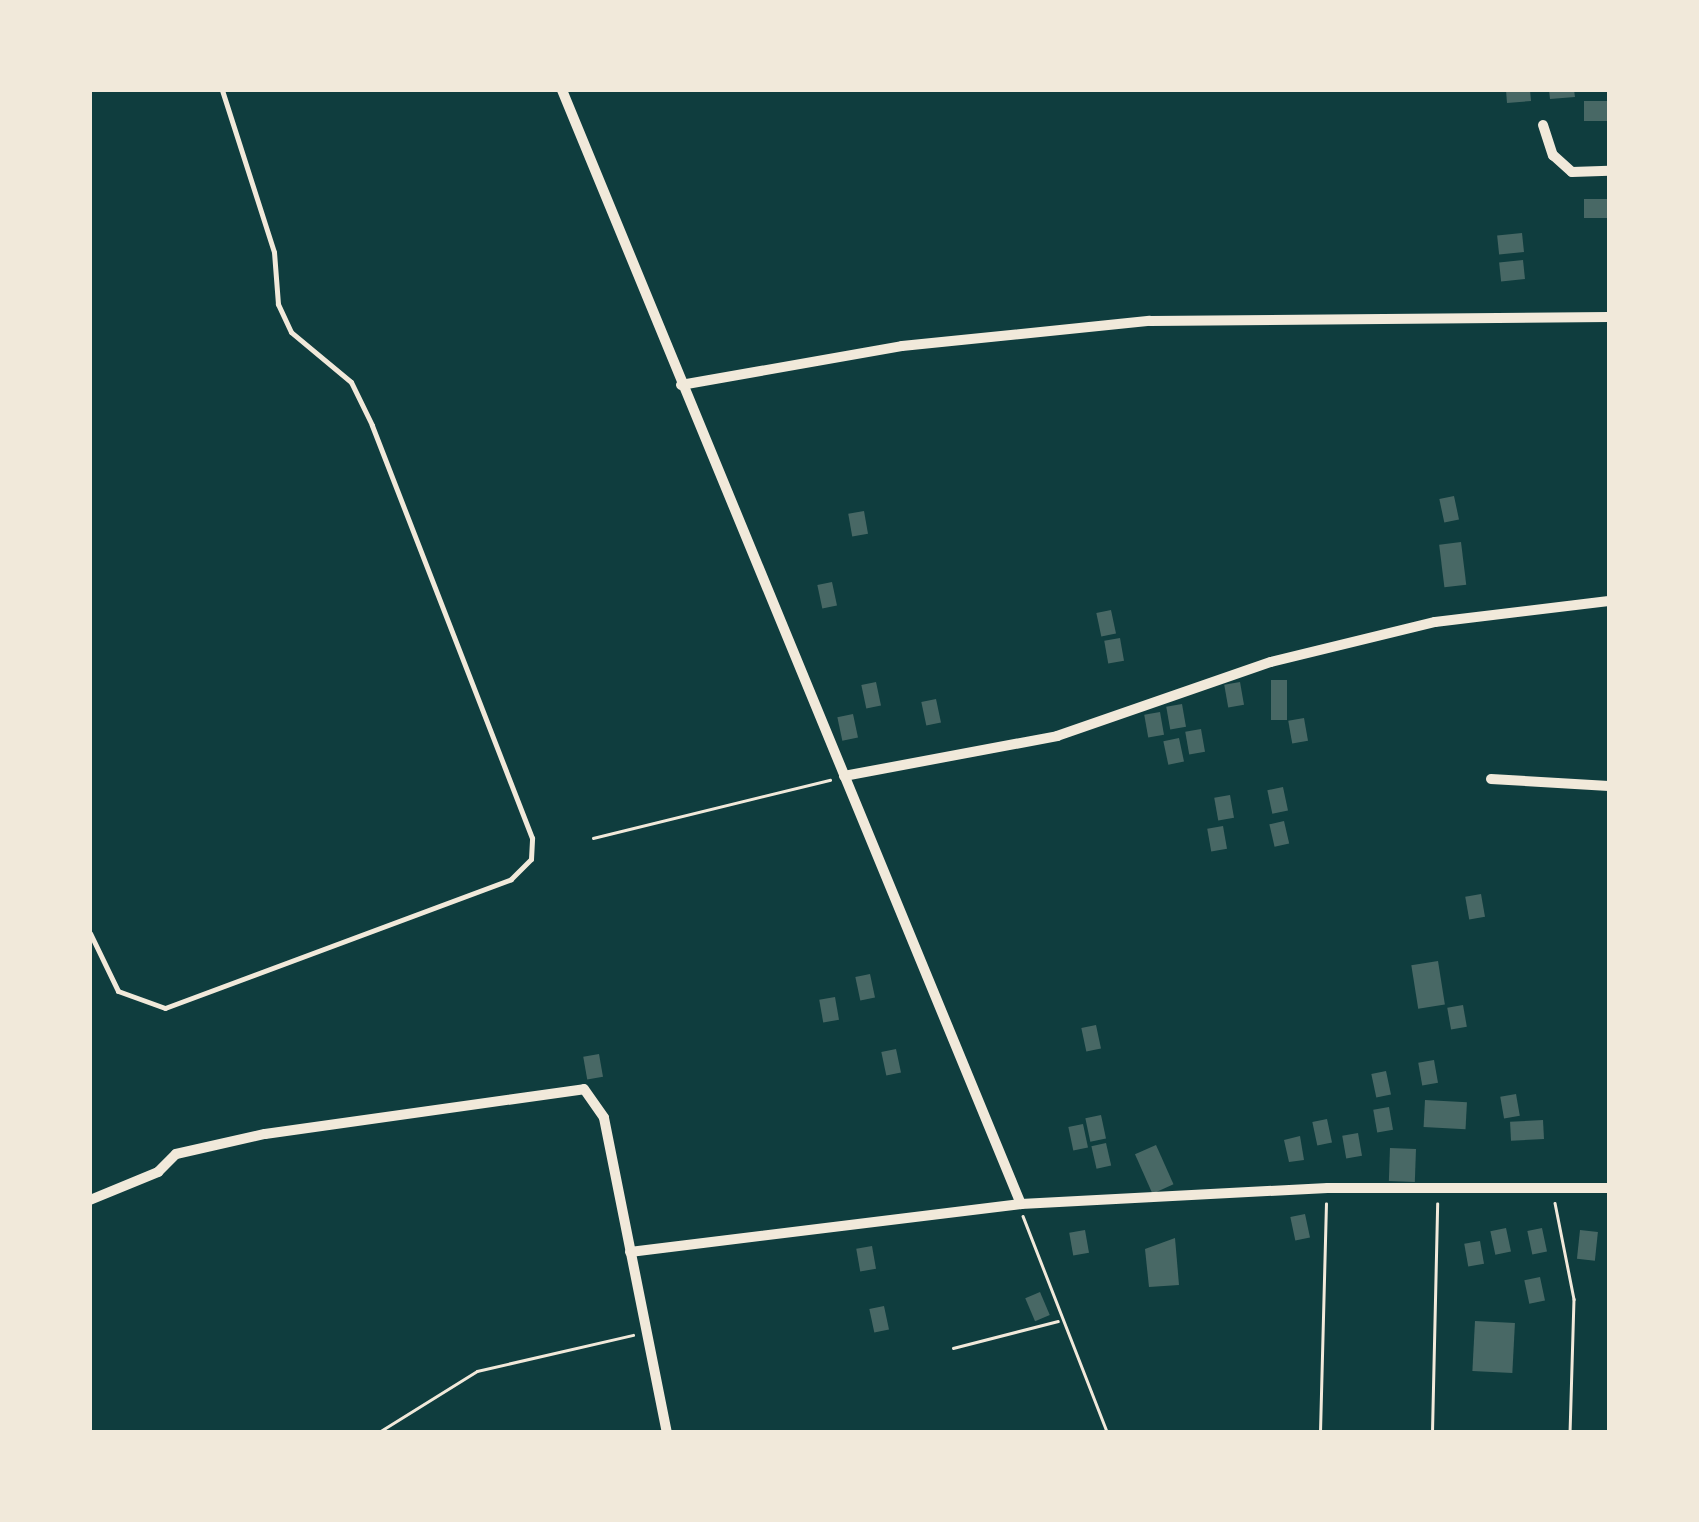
<!DOCTYPE html>
<style>
body{margin:0}
#map{position:relative;width:1699px;height:1522px;overflow:hidden;background:#0f3d3e;font-family:"PT Serif",serif}
div>[style]{position:absolute}
.building>*{inset:0;background:#486865;transform-origin:0 0}
.path>*{height:2.5px;margin:-1.25px;padding:0 1.25px;transform-origin:1.25px;border-radius:1.25px;background:#f1e9da}
.service>*{height:5px;margin:-2.5px;padding:0 2.5px;transform-origin:2.5px;border-radius:2.5px;background:#f1e9da}
.minor>*{height:10px;margin:-5px;padding:0 5px;transform-origin:5px;border-radius:5px;background:#f1e9da}
span{translate:-50% -50%;white-space:nowrap;text-align:center;line-height:1.15;-webkit-text-stroke:10px #f1e9da;paint-order:stroke}
.frame{position:absolute;inset:0;border:92px solid #f1e9da;pointer-events:none}
</style>
<div id="map">
<div class="building">
<div style="clip-path:polygon(1506px 90px,1530px 90px,1531px 101px,1507px 103px)"></div>
<div style="clip-path:polygon(1549px 90px,1574px 90px,1575px 97px,1550px 99px)"></div>
<div style="left:1609px;top:101px;width:20px;height:25px;rotate:90deg"></div>
<div style="left:1609px;top:199px;width:19px;height:25px;rotate:90deg"></div>
<div style="left:1522px;top:233px;width:19px;height:25px;rotate:84deg"></div>
<div style="left:1523px;top:260px;width:19px;height:24px;rotate:84deg"></div>
<div style="left:1454px;top:496px;width:24px;height:15px;rotate:78deg"></div>
<div style="left:864px;top:511px;width:23px;height:16px;rotate:80deg"></div>
<div style="left:1461px;top:542px;width:43px;height:22px;rotate:83deg"></div>
<div style="left:832px;top:582px;width:24px;height:15px;rotate:78deg"></div>
<div style="left:1111px;top:610px;width:24px;height:15px;rotate:78deg"></div>
<div style="left:1120px;top:638px;width:23px;height:16px;rotate:80deg"></div>
<div style="left:1271px;top:680px;width:16px;height:40px"></div>
<div style="left:876px;top:682px;width:24px;height:15px;rotate:78deg"></div>
<div style="left:1240px;top:682px;width:23px;height:16px;rotate:80deg"></div>
<div style="left:936px;top:699px;width:24px;height:15px;rotate:78deg"></div>
<div style="left:1182px;top:704px;width:23px;height:16px;rotate:80deg"></div>
<div style="left:1160px;top:712px;width:23px;height:16px;rotate:80deg"></div>
<div style="left:853px;top:714px;width:24px;height:16px;rotate:78deg"></div>
<div style="left:1304px;top:718px;width:23px;height:16px;rotate:80deg"></div>
<div style="left:1201px;top:729px;width:23px;height:16px;rotate:80deg"></div>
<div style="left:1179px;top:738px;width:24px;height:16px;rotate:78deg"></div>
<div style="left:1283px;top:787px;width:24px;height:16px;rotate:78deg"></div>
<div style="left:1230px;top:795px;width:23px;height:16px;rotate:80deg"></div>
<div style="left:1284px;top:821px;width:23px;height:15px;rotate:77deg"></div>
<div style="left:1223px;top:826px;width:23px;height:16px;rotate:80deg"></div>
<div style="left:1481px;top:894px;width:23px;height:16px;rotate:80deg"></div>
<div style="left:1438px;top:961px;width:44px;height:27px;rotate:81deg"></div>
<div style="left:870px;top:974px;width:24px;height:15px;rotate:78deg"></div>
<div style="left:835px;top:997px;width:23px;height:16px;rotate:80deg"></div>
<div style="left:1463px;top:1005px;width:22px;height:16px;rotate:80deg"></div>
<div style="left:1096px;top:1025px;width:24px;height:15px;rotate:78deg"></div>
<div style="left:896px;top:1049px;width:24px;height:15px;rotate:78deg"></div>
<div style="left:599px;top:1054px;width:23px;height:16px;rotate:80deg"></div>
<div style="left:1434px;top:1060px;width:23px;height:16px;rotate:80deg"></div>
<div style="left:1386px;top:1071px;width:24px;height:15px;rotate:78deg"></div>
<div style="left:1516px;top:1094px;width:22px;height:16px;rotate:80deg"></div>
<div style="left:1425px;top:1100px;width:42px;height:27px;rotate:3deg"></div>
<div style="left:1389px;top:1107px;width:23px;height:16px;rotate:80deg"></div>
<div style="left:1101px;top:1115px;width:24px;height:16px;rotate:78deg"></div>
<div style="left:1327px;top:1119px;width:24px;height:15px;rotate:78deg"></div>
<div style="left:1543px;top:1120px;width:19px;height:33px;rotate:87deg"></div>
<div style="left:1083px;top:1124px;width:24px;height:15px;rotate:78deg"></div>
<div style="left:1358px;top:1133px;width:23px;height:16px;rotate:80deg"></div>
<div style="clip-path:polygon(1300px 1136px,1304px 1160px,1289px 1162px,1284px 1140px)"></div>
<div style="left:1106px;top:1143px;width:23px;height:15px;rotate:77deg"></div>
<div style="left:1156px;top:1145px;width:43px;height:23px;rotate:66deg"></div>
<div style="left:1390px;top:1148px;width:26px;height:33px;rotate:2deg"></div>
<div style="left:1305px;top:1214px;width:24px;height:15px;rotate:78deg"></div>
<div style="left:1506px;top:1228px;width:24px;height:16px;rotate:78deg"></div>
<div style="left:1542px;top:1228px;width:24px;height:15px;rotate:78deg"></div>
<div style="left:1085px;top:1230px;width:23px;height:16px;rotate:80deg"></div>
<div style="left:1580px;top:1230px;width:18px;height:29px;rotate:6deg"></div>
<div style="clip-path:polygon(1175px 1238px,1179px 1285px,1149px 1287px,1145px 1249px)"></div>
<div style="left:1480px;top:1241px;width:23px;height:16px;rotate:80deg"></div>
<div style="left:872px;top:1246px;width:23px;height:16px;rotate:80deg"></div>
<div style="left:1540px;top:1277px;width:24px;height:16px;rotate:78deg"></div>
<div style="left:1040px;top:1292px;width:25px;height:16px;rotate:67deg"></div>
<div style="left:884px;top:1306px;width:24px;height:15px;rotate:78deg"></div>
<div style="left:1475px;top:1321px;width:40px;height:50px;rotate:3deg"></div>
</div>
<div class="path">
<div style="left:593px;top:838px;width:244px;rotate:-13.8deg"></div>
<div style="left:1555px;top:1203px;width:98px;rotate:78.8deg"></div>
<div style="left:1574px;top:1299px;width:133px;rotate:91.7deg"></div>
<div style="left:1023px;top:1216px;width:232px;rotate:68.7deg"></div>
<div style="left:953px;top:1348px;width:108px;rotate:-14.4deg"></div>
<div style="left:379px;top:1432px;width:115px;rotate:-31.9deg"></div>
<div style="left:477px;top:1371px;width:160px;rotate:-13deg"></div>
<div style="left:1320px;top:1432px;width:228px;rotate:-88.5deg"></div>
<div style="left:1432px;top:1432px;width:228px;rotate:-88.7deg"></div>
</div>
<div class="service">
<div style="left:90px;top:933px;width:64px;rotate:64.2deg"></div>
<div style="left:118px;top:991px;width:50px;rotate:19.9deg"></div>
<div style="left:165px;top:1008px;width:369px;rotate:-20.4deg"></div>
<div style="left:511px;top:879px;width:28px;rotate:-45deg"></div>
<div style="left:531px;top:859px;width:21px;rotate:-87deg"></div>
<div style="left:532px;top:838px;width:443px;rotate:-111.2deg"></div>
<div style="left:372px;top:425px;width:48px;rotate:-116deg"></div>
<div style="left:351px;top:382px;width:78px;rotate:-140.2deg"></div>
<div style="left:291px;top:332px;width:31px;rotate:-115deg"></div>
<div style="left:278px;top:304px;width:52px;rotate:-94.4deg"></div>
<div style="left:274px;top:252px;width:170px;rotate:-107.8deg"></div>
</div>
<div class="minor">
<div style="left:562px;top:90px;width:1205px;rotate:67.61deg"></div>
<div style="left:1543px;top:125px;width:32px;rotate:72deg"></div>
<div style="left:1553px;top:155px;width:25px;rotate:42deg"></div>
<div style="left:1572px;top:172px;width:37px;rotate:-2deg"></div>
<div style="left:681px;top:385px;width:224px;rotate:-10deg"></div>
<div style="left:902px;top:346px;width:249px;rotate:-5.8deg"></div>
<div style="left:1150px;top:321px;width:459px;rotate:-0.5deg"></div>
<div style="left:844px;top:776px;width:217px;rotate:-10.6deg"></div>
<div style="left:1057px;top:736px;width:226px;rotate:-19.1deg"></div>
<div style="left:1271px;top:662px;width:169px;rotate:-13.7deg"></div>
<div style="left:1435px;top:622px;width:175px;rotate:-6.9deg"></div>
<div style="left:1491px;top:779px;width:118px;rotate:3.4deg"></div>
<div style="left:90px;top:1200px;width:74px;rotate:-22.4deg"></div>
<div style="left:158px;top:1172px;width:25px;rotate:-45deg"></div>
<div style="left:176px;top:1154px;width:91px;rotate:-12.7deg"></div>
<div style="left:265px;top:1134px;width:322px;rotate:-8deg"></div>
<div style="left:584px;top:1089px;width:35px;rotate:55deg"></div>
<div style="left:604px;top:1118px;width:320px;rotate:78.7deg"></div>
<div style="left:630px;top:1252px;width:394px;rotate:-7deg"></div>
<div style="left:1021px;top:1204px;width:307px;rotate:-3deg"></div>
<div style="left:1328px;top:1188px;width:281px"></div>
</div>
<div class="frame"></div>
</div>
